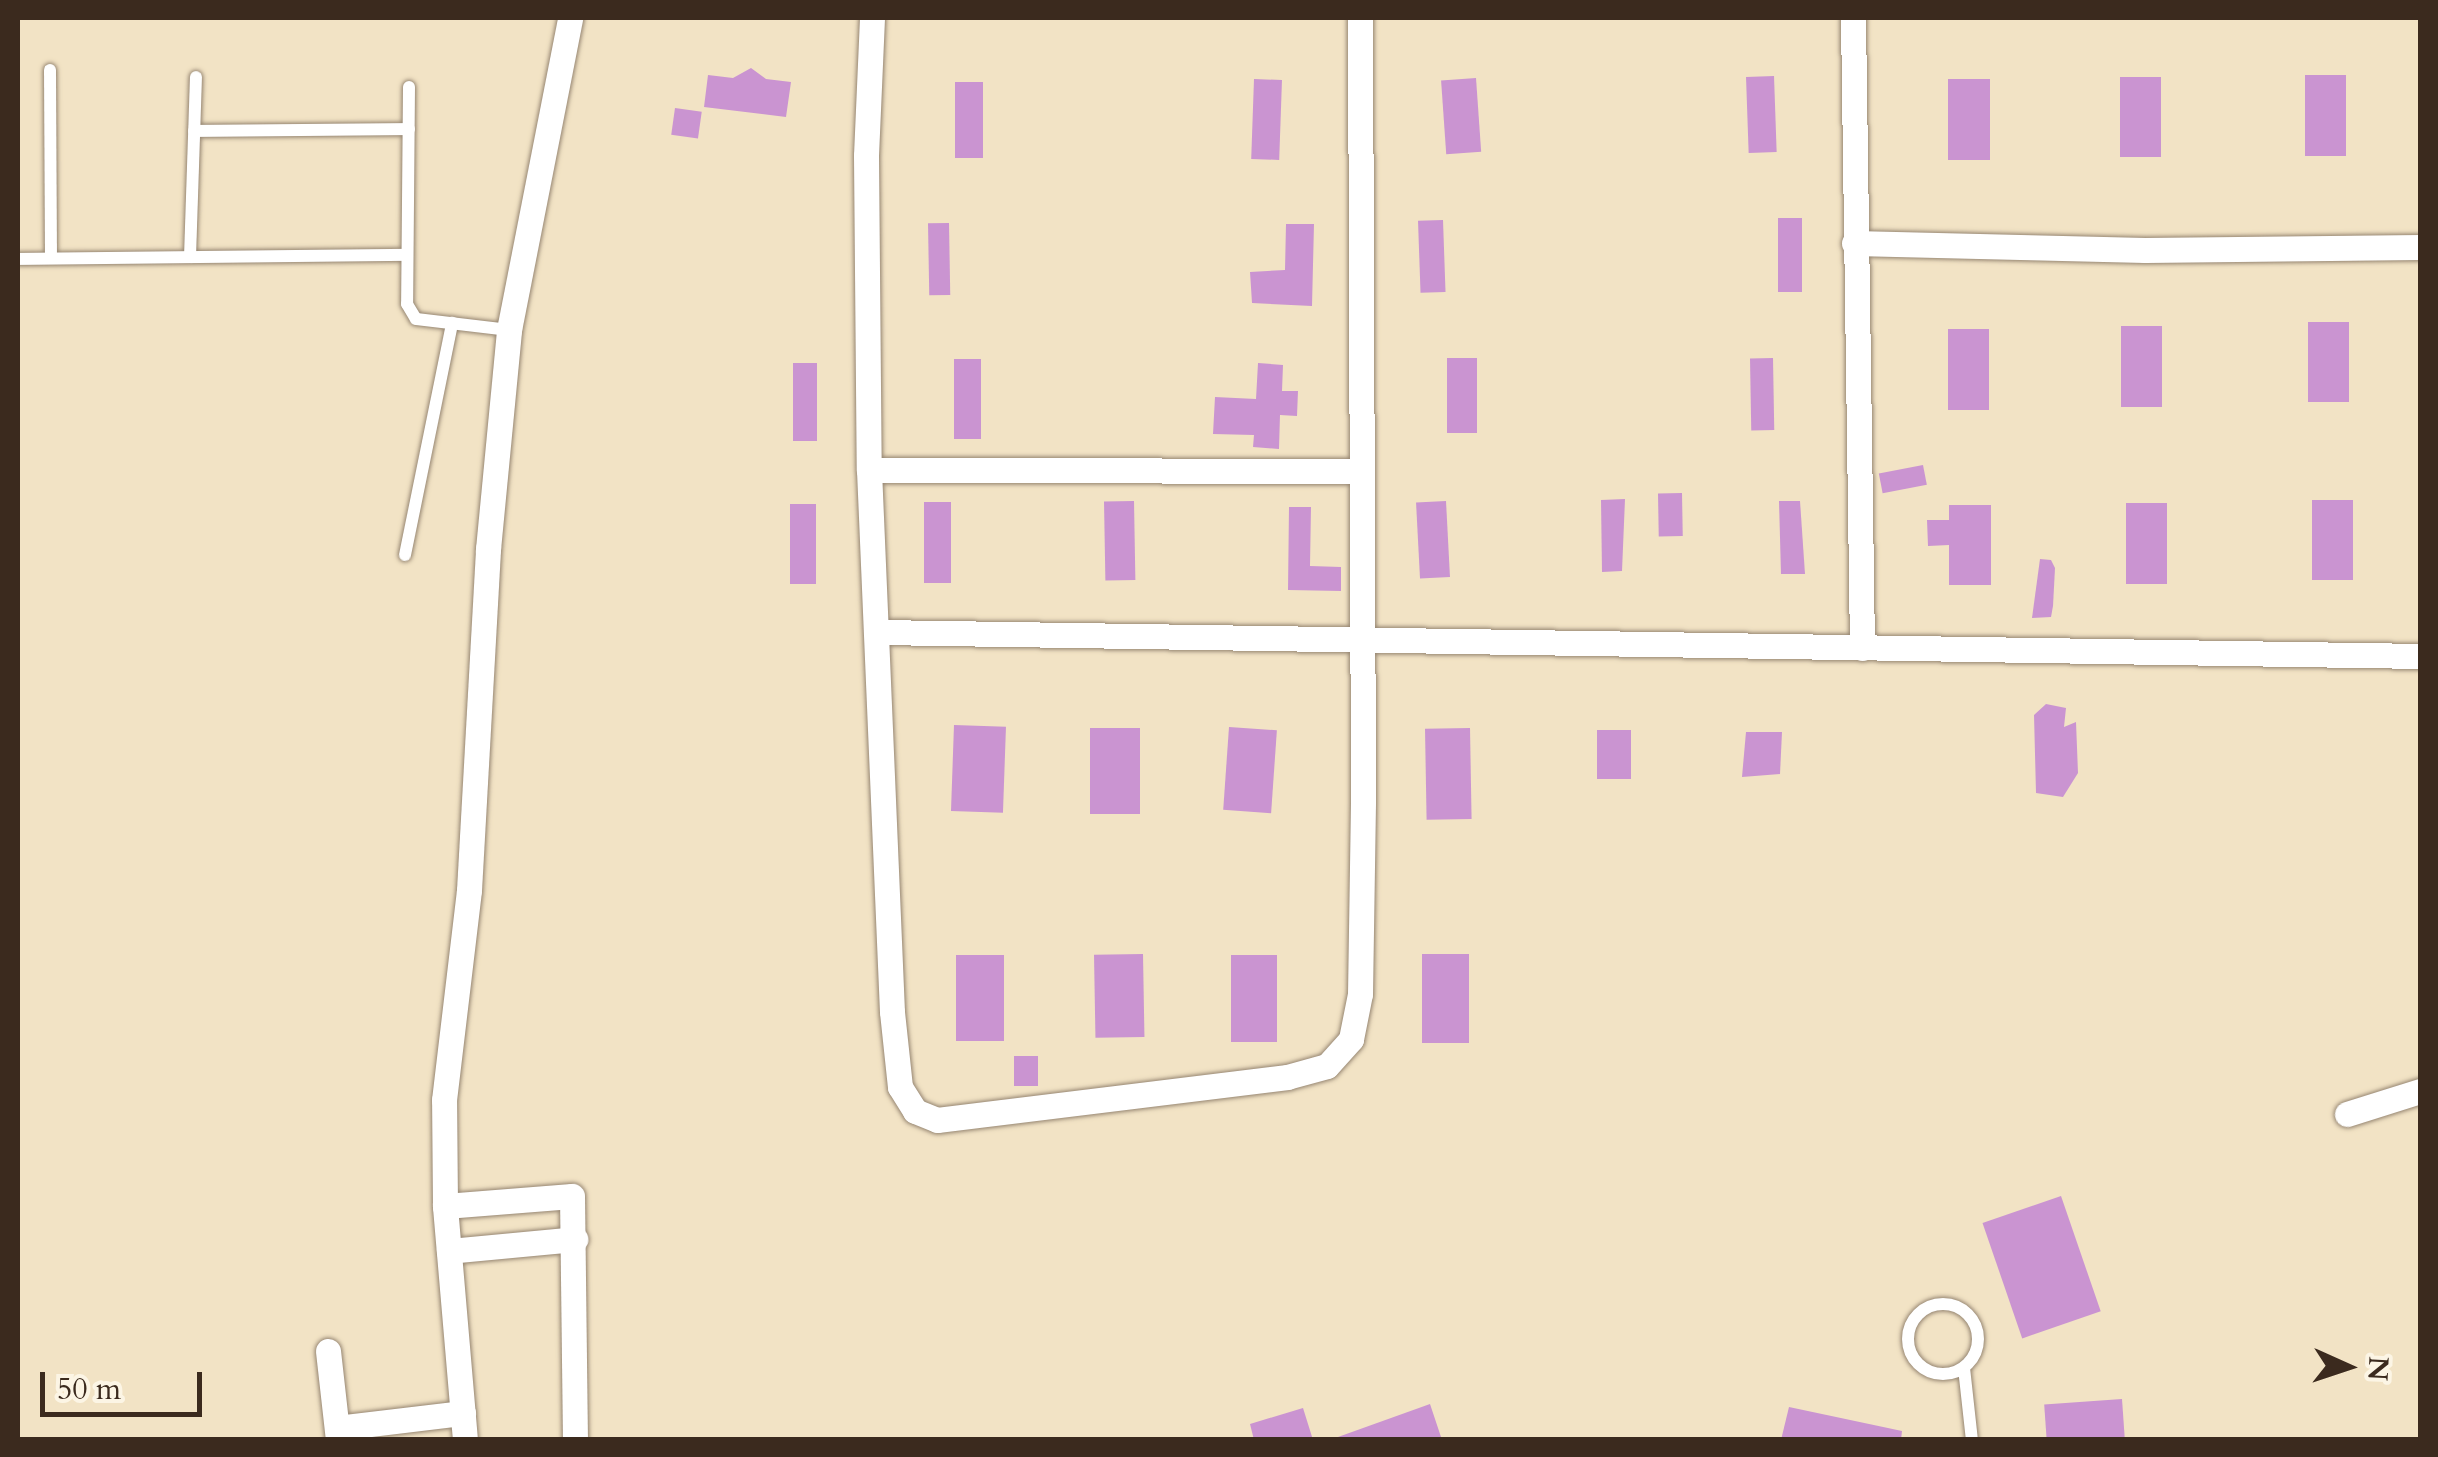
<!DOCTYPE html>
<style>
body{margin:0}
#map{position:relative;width:2438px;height:1457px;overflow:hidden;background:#f2e3c5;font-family:Cardo,serif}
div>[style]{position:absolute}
.building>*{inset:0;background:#ca94d1;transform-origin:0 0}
.roads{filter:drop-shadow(0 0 2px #968672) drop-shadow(0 0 2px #968672)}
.service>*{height:12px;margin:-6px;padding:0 6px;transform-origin:6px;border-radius:6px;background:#fff}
.service>.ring{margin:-6px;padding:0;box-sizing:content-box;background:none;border:12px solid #fff;border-radius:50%}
.minor>*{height:25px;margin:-12.5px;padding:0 12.5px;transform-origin:12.5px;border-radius:12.5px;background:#fff}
span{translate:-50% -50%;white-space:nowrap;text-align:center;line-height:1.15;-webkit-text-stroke:9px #fcf5e5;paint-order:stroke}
.frame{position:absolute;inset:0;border:20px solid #3b2a1e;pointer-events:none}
.north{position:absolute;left:2298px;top:1317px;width:100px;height:100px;-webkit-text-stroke:8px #fcf5e5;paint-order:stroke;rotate:93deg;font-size:28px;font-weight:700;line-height:40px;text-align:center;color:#3b2a1e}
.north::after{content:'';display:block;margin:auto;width:35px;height:45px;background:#3b2a1e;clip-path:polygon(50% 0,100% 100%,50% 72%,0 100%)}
.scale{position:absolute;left:40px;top:1372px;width:162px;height:45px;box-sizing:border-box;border:5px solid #3b2a1e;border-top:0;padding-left:12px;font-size:30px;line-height:35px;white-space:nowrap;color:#3b2a1e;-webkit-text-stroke:8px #fcf5e5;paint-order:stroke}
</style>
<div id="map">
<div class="building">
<div style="clip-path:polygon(751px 68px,766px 79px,791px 82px,786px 117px,704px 107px,708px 75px,733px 78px)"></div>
<div style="left:2305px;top:75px;width:41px;height:81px"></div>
<div style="left:1774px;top:76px;width:76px;height:28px;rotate:88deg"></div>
<div style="left:2120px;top:77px;width:41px;height:80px"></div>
<div style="left:1476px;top:78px;width:74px;height:35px;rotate:86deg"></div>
<div style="left:1254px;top:79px;width:28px;height:80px;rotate:2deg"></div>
<div style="left:1948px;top:79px;width:42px;height:81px"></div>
<div style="left:955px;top:82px;width:28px;height:76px"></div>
<div style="left:675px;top:108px;width:27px;height:27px;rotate:8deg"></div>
<div style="left:1778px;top:218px;width:24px;height:74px"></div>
<div style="left:1443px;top:220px;width:72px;height:25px;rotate:88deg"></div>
<div style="left:949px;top:223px;width:72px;height:21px;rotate:89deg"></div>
<div style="clip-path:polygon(1286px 224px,1314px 224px,1312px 306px,1252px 303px,1250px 272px,1285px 270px)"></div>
<div style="left:2308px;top:322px;width:41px;height:80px"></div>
<div style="left:2162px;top:326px;width:81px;height:41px;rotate:90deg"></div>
<div style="left:1948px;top:329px;width:41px;height:81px"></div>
<div style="left:1477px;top:358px;width:75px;height:30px;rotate:90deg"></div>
<div style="left:1773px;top:358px;width:72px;height:23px;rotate:89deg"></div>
<div style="left:954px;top:359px;width:27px;height:80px"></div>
<div style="left:793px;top:363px;width:24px;height:78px"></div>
<div style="clip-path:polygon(1258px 363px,1283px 365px,1282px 391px,1298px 391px,1297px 416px,1280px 415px,1279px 449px,1253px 447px,1254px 435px,1213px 434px,1215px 397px,1256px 399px)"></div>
<div style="left:1923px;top:465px;width:20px;height:45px;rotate:79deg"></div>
<div style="left:1682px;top:493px;width:43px;height:24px;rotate:89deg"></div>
<div style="clip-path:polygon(1625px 499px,1622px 571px,1602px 572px,1601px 500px)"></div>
<div style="left:2312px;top:500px;width:41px;height:80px"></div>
<div style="left:1134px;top:501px;width:79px;height:30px;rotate:89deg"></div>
<div style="left:1446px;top:501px;width:76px;height:30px;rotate:87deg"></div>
<div style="clip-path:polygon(1779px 501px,1800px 501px,1805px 574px,1781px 574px)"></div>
<div style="left:924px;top:502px;width:27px;height:81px"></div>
<div style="left:2126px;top:503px;width:41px;height:81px"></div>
<div style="left:790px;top:504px;width:26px;height:80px"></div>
<div style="clip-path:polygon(1949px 505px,1991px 505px,1991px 585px,1949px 585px,1949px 545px,1928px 546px,1927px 520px,1949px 520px)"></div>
<div style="clip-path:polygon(1289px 507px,1311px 507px,1310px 566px,1341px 567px,1341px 591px,1288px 590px)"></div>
<div style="clip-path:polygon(2040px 559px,2051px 560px,2055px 568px,2053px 606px,2051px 617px,2032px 618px)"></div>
<div style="clip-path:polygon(2046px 704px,2066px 708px,2064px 727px,2076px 722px,2078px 773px,2063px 797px,2036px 793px,2034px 715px)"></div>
<div style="left:954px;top:725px;width:52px;height:86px;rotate:2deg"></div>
<div style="left:1229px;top:727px;width:48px;height:83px;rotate:4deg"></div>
<div style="left:1090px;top:728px;width:50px;height:86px"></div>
<div style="left:1470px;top:728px;width:91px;height:45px;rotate:89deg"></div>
<div style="left:1597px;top:730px;width:34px;height:49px"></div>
<div style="clip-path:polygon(1746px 732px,1782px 732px,1780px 774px,1742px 777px)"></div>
<div style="left:1143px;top:954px;width:83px;height:49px;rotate:89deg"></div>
<div style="left:1422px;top:954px;width:47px;height:89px"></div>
<div style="left:956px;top:955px;width:48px;height:86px"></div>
<div style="left:1231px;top:955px;width:46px;height:87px"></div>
<div style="left:1014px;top:1056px;width:24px;height:30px"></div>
<div style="left:2061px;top:1196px;width:122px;height:83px;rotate:71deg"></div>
<div style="left:2122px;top:1399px;width:41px;height:78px;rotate:86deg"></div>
<div style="clip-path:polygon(1430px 1404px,1442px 1440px,1339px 1440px,1338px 1437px)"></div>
<div style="clip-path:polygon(1789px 1407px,1902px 1431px,1901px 1440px,1781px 1440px)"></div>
<div style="clip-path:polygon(1303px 1408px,1313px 1440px,1254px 1440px,1250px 1424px)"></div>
</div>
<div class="roads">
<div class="service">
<div style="left:50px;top:70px;width:188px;rotate:89.7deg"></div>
<div style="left:409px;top:87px;width:217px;rotate:90.5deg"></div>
<div style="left:407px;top:304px;width:17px;rotate:59deg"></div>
<div style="left:416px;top:319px;width:94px;rotate:6.7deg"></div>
<div style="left:194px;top:131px;width:215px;rotate:-0.5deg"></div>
<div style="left:190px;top:257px;width:180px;rotate:-88.1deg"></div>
<div style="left:18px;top:259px;width:389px;rotate:-0.6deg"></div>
<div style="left:405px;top:555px;width:237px;rotate:-78.5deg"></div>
<div class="ring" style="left:1908px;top:1304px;width:58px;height:58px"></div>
<div style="left:1964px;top:1368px;width:72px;rotate:83.7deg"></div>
</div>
<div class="minor">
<div style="left:872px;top:18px;width:138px;rotate:92.5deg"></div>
<div style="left:866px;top:156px;width:314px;rotate:89.5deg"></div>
<div style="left:869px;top:470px;width:542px;rotate:87.57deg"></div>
<div style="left:892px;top:1012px;width:75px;rotate:83.9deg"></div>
<div style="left:900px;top:1087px;width:28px;rotate:58deg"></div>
<div style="left:915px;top:1111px;width:24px;rotate:22deg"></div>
<div style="left:937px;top:1120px;width:353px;rotate:-7deg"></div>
<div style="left:1287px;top:1077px;width:41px;rotate:-15.4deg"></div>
<div style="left:1327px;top:1066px;width:36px;rotate:-48deg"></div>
<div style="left:1351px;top:1039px;width:46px;rotate:-78.7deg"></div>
<div style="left:1360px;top:994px;width:192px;rotate:-89.1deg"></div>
<div style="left:1363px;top:802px;width:784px;rotate:-90.22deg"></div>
<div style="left:1853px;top:18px;width:630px;rotate:89.18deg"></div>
<div style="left:1854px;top:243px;width:291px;rotate:1.4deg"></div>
<div style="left:2145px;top:250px;width:275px;rotate:-0.6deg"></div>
<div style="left:869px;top:470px;width:491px;rotate:0.1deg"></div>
<div style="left:878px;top:632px;width:1542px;rotate:0.89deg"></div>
<div style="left:2347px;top:1114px;width:77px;rotate:-17.5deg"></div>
<div style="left:445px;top:1206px;width:127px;rotate:-4.5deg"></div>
<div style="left:572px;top:1196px;width:244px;rotate:89.3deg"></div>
<div style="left:449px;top:1251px;width:127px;rotate:-5.4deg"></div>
<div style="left:328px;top:1351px;width:90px;rotate:83.6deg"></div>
<div style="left:337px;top:1428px;width:127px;rotate:-6.8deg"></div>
<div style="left:465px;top:1440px;width:235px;rotate:-94.9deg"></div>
<div style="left:445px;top:1206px;width:106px;rotate:-90.5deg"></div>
<div style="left:444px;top:1100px;width:211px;rotate:-83.2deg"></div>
<div style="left:469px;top:890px;width:342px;rotate:-86.8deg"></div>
<div style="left:488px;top:549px;width:220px;rotate:-84.5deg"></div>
<div style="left:509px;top:330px;width:318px;rotate:-78.9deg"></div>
</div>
</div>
<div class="frame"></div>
<div class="north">N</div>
<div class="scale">50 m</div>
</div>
